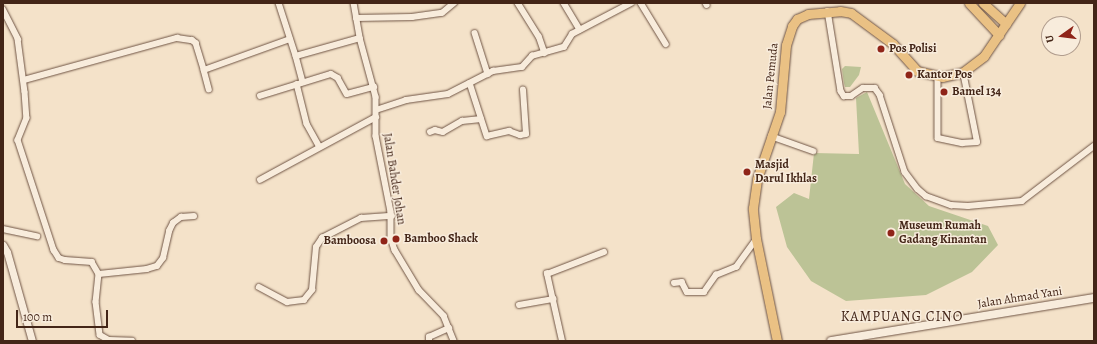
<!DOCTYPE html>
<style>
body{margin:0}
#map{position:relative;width:1097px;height:344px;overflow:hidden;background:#f4e2c9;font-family:Alegreya,serif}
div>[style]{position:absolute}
.green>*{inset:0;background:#bcc396}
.roads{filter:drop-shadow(0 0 1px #6f5444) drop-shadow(0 0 1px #6f5444)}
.minor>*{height:5.5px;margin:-2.75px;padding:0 2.75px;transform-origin:2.75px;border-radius:2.75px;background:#f8ecdc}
.tertiary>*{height:7px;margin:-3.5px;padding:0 3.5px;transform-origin:3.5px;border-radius:3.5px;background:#f8ecdc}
.secondary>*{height:8px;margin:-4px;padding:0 4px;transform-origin:4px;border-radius:4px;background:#f8ecdc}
.primary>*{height:9px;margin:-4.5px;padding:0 4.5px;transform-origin:4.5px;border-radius:4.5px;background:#eac184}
.dots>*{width:11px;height:11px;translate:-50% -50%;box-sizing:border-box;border:2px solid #f8ecdc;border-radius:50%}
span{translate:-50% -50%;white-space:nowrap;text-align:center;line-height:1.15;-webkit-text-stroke:3px #f8ecdc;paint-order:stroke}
.poi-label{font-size:12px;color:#432517;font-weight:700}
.left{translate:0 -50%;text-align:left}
.right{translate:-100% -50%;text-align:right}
.street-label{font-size:12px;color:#432517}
.quarter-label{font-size:14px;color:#432517;letter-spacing:1px}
.frame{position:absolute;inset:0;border:4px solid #432517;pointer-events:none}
.north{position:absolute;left:1041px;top:16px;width:40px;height:40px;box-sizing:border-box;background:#f8ecdc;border:1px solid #b09c8d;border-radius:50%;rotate:256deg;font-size:11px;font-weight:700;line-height:16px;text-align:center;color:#432517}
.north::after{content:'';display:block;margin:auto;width:14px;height:18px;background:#8f2418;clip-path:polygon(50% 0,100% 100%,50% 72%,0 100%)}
.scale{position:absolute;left:16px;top:310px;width:92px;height:18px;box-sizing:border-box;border:2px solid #432517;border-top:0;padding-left:5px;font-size:12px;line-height:14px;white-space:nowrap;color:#432517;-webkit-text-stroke:3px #f8ecdc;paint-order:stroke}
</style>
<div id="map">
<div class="green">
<div style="clip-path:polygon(845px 66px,861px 67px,859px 75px,850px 87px,845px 87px,844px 83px,842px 69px)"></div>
<div style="clip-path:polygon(867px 92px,905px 184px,929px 206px,988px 226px,998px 245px,972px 272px,926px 295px,846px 301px,811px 281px,787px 247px,776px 207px,794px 193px,809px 199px,814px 153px,859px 154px,856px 98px)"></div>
</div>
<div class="roads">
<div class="minor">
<div style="left:279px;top:3px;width:56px;rotate:72.2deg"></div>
<div style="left:296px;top:56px;width:66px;rotate:-15.7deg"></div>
<div style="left:354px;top:3px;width:36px;rotate:80deg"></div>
<div style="left:360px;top:38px;width:61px;rotate:74.8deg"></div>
<div style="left:376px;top:97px;width:39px;rotate:90deg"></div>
<div style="left:376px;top:136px;width:77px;rotate:78.8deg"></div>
<div style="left:391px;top:212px;width:26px;rotate:90deg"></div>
<div style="left:391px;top:238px;width:13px;rotate:72deg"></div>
<div style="left:395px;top:250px;width:47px;rotate:59deg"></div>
<div style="left:419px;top:290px;width:36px;rotate:46deg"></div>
<div style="left:444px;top:316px;width:27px;rotate:68deg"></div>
<div style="left:518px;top:3px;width:39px;rotate:58deg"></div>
<div style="left:539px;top:36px;width:18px;rotate:71deg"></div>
<div style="left:564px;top:3px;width:31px;rotate:59deg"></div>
<div style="left:641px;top:3px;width:48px;rotate:58.6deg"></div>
<div style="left:706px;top:3px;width:2px;rotate:63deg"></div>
<div style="left:3px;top:9px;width:34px;rotate:63deg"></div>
<div style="left:18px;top:39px;width:53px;rotate:82.5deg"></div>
<div style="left:25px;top:92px;width:26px;rotate:86deg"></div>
<div style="left:27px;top:118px;width:24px;rotate:112deg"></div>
<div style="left:18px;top:140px;width:116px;rotate:71.9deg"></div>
<div style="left:54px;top:250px;width:9px;rotate:58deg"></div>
<div style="left:59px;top:258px;width:6px;rotate:18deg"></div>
<div style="left:65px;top:260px;width:27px;rotate:4deg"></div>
<div style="left:92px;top:262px;width:14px;rotate:60deg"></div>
<div style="left:99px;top:274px;width:28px;rotate:96deg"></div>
<div style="left:96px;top:302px;width:33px;rotate:83deg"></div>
<div style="left:100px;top:335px;width:10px;rotate:29deg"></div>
<div style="left:109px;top:340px;width:23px;rotate:2deg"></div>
<div style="left:828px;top:11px;width:81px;rotate:80.8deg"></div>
<div style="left:841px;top:91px;width:6px;rotate:59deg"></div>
<div style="left:844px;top:96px;width:7px"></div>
<div style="left:851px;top:96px;width:14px;rotate:-34deg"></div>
<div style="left:863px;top:88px;width:12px"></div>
<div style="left:875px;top:88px;width:9px;rotate:54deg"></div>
<div style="left:880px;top:95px;width:81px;rotate:72deg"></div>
<div style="left:905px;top:172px;width:21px;rotate:53deg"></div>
<div style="left:918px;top:189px;width:11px;rotate:41deg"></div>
<div style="left:926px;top:196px;width:27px;rotate:20deg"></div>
<div style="left:951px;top:205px;width:17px;rotate:3deg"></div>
<div style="left:968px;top:206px;width:54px;rotate:-5.3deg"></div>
<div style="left:1022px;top:201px;width:91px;rotate:-37.4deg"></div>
<div style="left:356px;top:18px;width:56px;rotate:-1deg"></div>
<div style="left:412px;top:17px;width:30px;rotate:-8deg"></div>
<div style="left:442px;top:13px;width:16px;rotate:-40deg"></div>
<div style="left:475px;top:33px;width:43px;rotate:72.4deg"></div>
<div style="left:296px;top:56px;width:27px;rotate:75deg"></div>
<div style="left:204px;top:70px;width:20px;rotate:75deg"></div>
<div style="left:938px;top:76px;width:62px;rotate:90deg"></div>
<div style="left:938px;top:138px;width:25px;rotate:12deg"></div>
<div style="left:962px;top:143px;width:15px;rotate:-4deg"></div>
<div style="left:977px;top:142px;width:71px;rotate:-101.3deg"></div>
<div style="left:24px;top:80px;width:159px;rotate:-15.4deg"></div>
<div style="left:177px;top:38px;width:15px;rotate:8deg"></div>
<div style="left:192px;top:40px;width:5px;rotate:37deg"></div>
<div style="left:196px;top:43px;width:28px;rotate:73deg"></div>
<div style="left:204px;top:70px;width:91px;rotate:-19.8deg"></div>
<div style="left:470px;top:83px;width:56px;rotate:72.2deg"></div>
<div style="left:487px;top:136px;width:23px;rotate:-13deg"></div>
<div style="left:509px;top:131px;width:12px;rotate:20deg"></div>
<div style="left:520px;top:135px;width:6px;rotate:-9deg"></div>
<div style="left:526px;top:134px;width:44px;rotate:-93.9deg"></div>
<div style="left:297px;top:84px;width:41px;rotate:76deg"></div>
<div style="left:307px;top:124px;width:26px;rotate:61deg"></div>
<div style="left:260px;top:96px;width:74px;rotate:-17.2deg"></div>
<div style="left:331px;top:74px;width:8px;rotate:30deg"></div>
<div style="left:338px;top:78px;width:18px;rotate:61deg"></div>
<div style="left:347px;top:94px;width:28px;rotate:-15deg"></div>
<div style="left:376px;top:110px;width:32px;rotate:-18deg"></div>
<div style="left:406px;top:100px;width:42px;rotate:-8.1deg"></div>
<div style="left:448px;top:94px;width:51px;rotate:-27.1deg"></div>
<div style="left:493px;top:71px;width:29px;rotate:-8deg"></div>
<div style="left:522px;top:67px;width:15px;rotate:-48deg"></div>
<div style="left:532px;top:56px;width:33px;rotate:-16deg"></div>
<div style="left:564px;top:47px;width:15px;rotate:-58deg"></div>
<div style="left:572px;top:34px;width:67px;rotate:-27.7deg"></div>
<div style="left:430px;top:132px;width:5px;rotate:-22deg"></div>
<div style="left:435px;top:130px;width:8px;rotate:14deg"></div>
<div style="left:443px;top:132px;width:22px;rotate:-30deg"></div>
<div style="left:462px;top:121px;width:19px;rotate:-6deg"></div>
<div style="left:771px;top:136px;width:45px;rotate:19.7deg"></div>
<div style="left:260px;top:180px;width:132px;rotate:-28.5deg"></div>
<div style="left:3px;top:229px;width:35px;rotate:12deg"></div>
<div style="left:99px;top:274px;width:48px;rotate:-5.9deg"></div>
<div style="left:147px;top:269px;width:10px;rotate:-17deg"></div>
<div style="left:157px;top:266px;width:10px;rotate:-53deg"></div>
<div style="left:163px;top:258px;width:28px;rotate:-77deg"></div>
<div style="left:169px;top:231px;width:9px;rotate:-63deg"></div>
<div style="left:173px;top:223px;width:10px;rotate:-37deg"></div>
<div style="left:181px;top:217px;width:13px;rotate:-4deg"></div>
<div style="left:674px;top:283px;width:8px;rotate:-7deg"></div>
<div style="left:682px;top:282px;width:11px;rotate:63deg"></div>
<div style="left:687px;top:292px;width:17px"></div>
<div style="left:704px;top:292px;width:21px;rotate:-55deg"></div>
<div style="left:716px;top:275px;width:22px;rotate:-22deg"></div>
<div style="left:736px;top:267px;width:34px;rotate:-54deg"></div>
<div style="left:259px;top:287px;width:32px;rotate:28deg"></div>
<div style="left:287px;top:302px;width:17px;rotate:-7deg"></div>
<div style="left:304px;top:300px;width:13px;rotate:-51deg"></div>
<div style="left:312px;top:290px;width:43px;rotate:-84.7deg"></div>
<div style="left:316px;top:247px;width:11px;rotate:-56deg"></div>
<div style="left:322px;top:238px;width:44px;rotate:-27.1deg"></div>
<div style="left:361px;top:218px;width:31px;rotate:-4deg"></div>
<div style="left:519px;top:305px;width:35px;rotate:-10deg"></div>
<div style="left:429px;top:341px;width:4px;rotate:-90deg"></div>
<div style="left:429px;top:337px;width:22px;rotate:-24deg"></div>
<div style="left:562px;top:341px;width:69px;rotate:-102.6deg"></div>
<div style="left:547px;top:274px;width:61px;rotate:-21.1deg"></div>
</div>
<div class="tertiary">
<div style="left:3px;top:245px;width:8px;rotate:60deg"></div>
<div style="left:7px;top:252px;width:92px;rotate:74.3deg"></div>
</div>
<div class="secondary">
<div style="left:831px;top:341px;width:266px;rotate:-9.3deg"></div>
</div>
<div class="primary">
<div style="left:969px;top:3px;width:44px;rotate:46.8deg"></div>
<div style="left:983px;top:3px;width:31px;rotate:42deg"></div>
<div style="left:777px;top:341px;width:104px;rotate:-101.6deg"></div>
<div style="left:756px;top:239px;width:31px;rotate:-96deg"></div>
<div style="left:753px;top:208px;width:29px;rotate:-82deg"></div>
<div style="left:757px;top:179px;width:71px;rotate:-71.1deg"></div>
<div style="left:780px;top:112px;width:67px;rotate:-84.9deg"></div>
<div style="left:786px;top:45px;width:20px;rotate:-72deg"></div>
<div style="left:792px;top:26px;width:9px;rotate:-54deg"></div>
<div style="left:797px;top:19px;width:12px;rotate:-24deg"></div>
<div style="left:808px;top:14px;width:32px;rotate:-5deg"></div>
<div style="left:840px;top:11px;width:11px;rotate:10deg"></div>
<div style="left:851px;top:13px;width:52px;rotate:36.4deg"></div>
<div style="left:893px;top:44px;width:36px;rotate:48deg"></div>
<div style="left:917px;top:71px;width:26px;rotate:13deg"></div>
<div style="left:942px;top:77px;width:22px;rotate:-13deg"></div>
<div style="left:963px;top:72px;width:26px;rotate:-37deg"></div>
<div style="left:984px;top:56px;width:64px;rotate:-55.8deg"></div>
</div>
</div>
<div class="dots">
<div style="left:881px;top:49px;background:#8f2418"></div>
<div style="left:909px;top:75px;background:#8f2418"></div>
<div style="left:944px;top:92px;background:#8f2418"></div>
<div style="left:747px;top:172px;background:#8f2418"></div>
<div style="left:891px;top:233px;background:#8f2418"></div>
<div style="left:396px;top:239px;background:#8f2418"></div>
<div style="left:384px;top:241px;background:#8f2418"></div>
</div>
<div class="poi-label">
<span class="left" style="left:889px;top:49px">Pos Polisi</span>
<span class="left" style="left:917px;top:75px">Kantor Pos</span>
<span class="left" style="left:952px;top:92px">Bamel 134</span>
<span class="left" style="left:755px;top:172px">Masjid<br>Darul Ikhlas</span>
<span class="left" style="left:899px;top:233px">Museum Rumah<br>Gadang Kinantan</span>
<span class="left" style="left:404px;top:239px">Bamboo Shack</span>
<span class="right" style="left:376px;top:241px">Bamboosa</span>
</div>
<div class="street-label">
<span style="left:771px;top:76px;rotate:-84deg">Jalan Pemuda</span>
<span style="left:394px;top:179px;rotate:81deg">Jalan Bahder Johan</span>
<span style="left:1020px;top:298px;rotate:-9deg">Jalan Ahmad Yani</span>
</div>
<div class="quarter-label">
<span style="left:902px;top:317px">KAMPUANG CINO</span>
</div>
<div class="frame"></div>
<div class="north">U</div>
<div class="scale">100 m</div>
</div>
